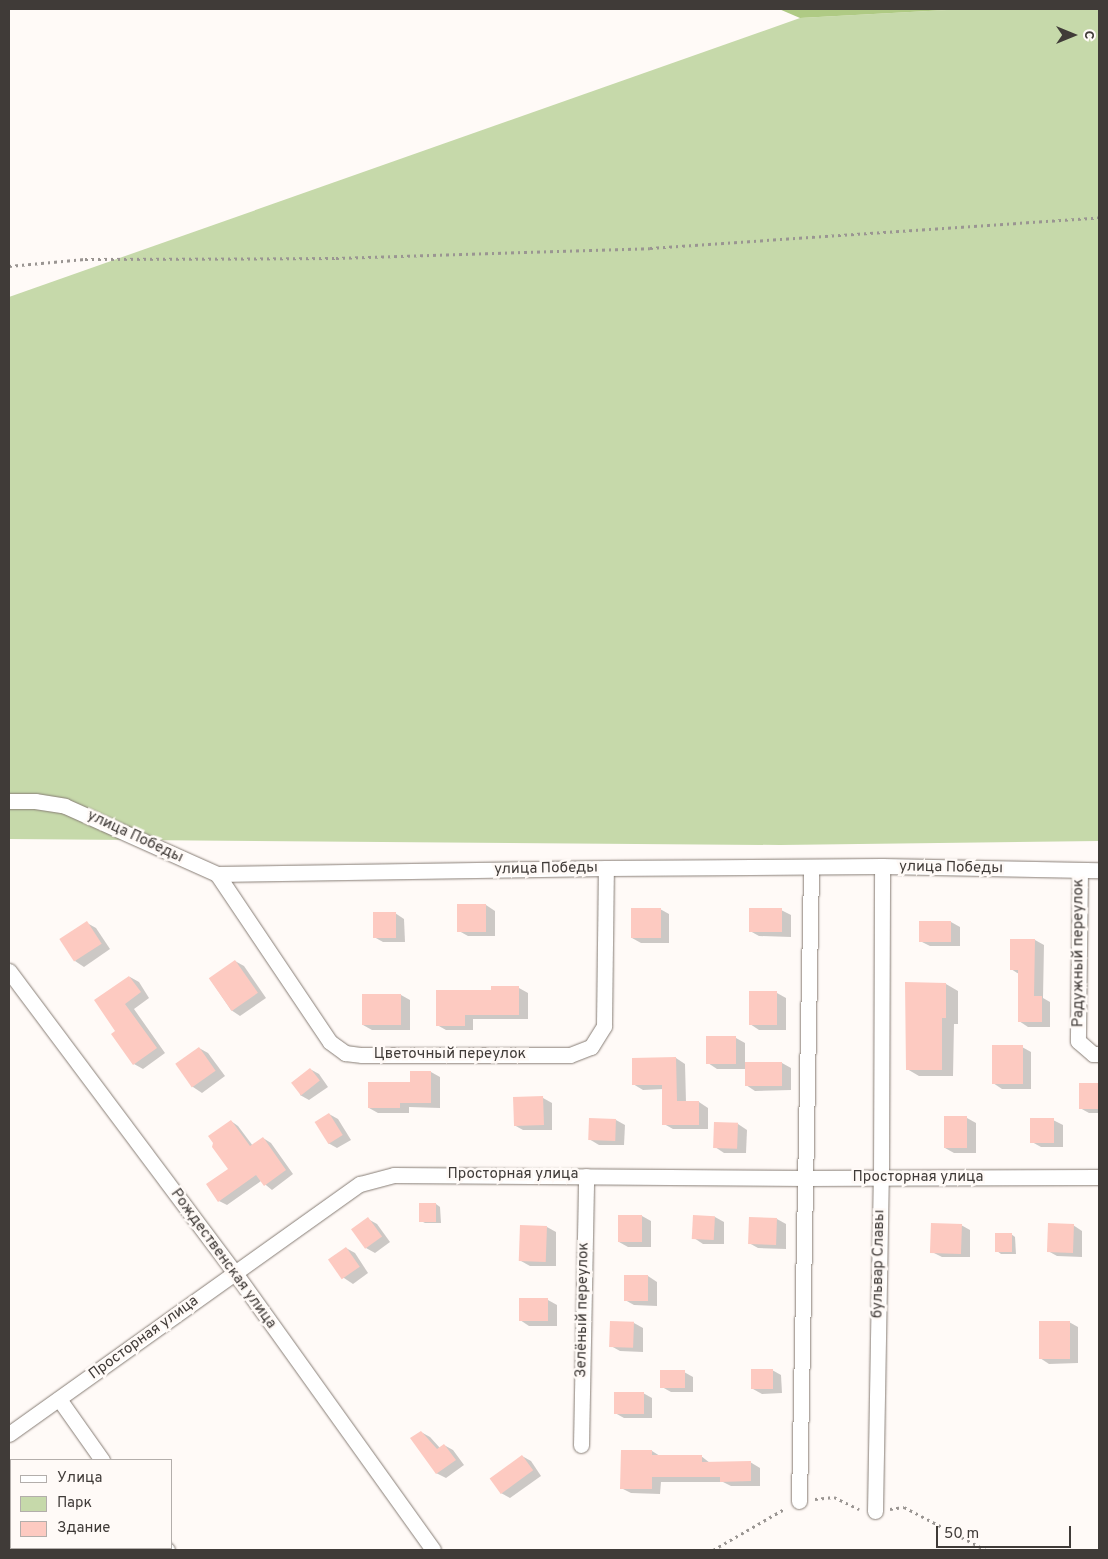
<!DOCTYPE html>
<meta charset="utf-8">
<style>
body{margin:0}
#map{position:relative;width:1108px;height:1559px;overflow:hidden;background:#fffaf7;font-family:Overpass,sans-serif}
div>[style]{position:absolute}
.green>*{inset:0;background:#c6d9aa}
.forest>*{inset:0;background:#afca84}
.shadow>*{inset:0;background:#0003}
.building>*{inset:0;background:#fdcac1;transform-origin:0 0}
.path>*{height:3px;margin-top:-1.5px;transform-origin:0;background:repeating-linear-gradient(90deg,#9a9592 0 2.5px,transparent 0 6.5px)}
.roads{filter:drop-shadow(0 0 1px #877d75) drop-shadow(0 0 1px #877d75)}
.street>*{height:15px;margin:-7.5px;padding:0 7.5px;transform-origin:7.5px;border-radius:7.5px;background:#fff}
span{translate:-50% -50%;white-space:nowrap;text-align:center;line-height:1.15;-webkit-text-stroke:5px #fffaf7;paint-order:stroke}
.street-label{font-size:15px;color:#403b38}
.frame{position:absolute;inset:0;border:10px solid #403b38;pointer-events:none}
.legend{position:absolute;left:10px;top:1459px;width:162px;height:90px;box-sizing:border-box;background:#fffaf7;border:1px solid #b3aeab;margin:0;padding:6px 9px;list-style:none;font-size:15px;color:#403b38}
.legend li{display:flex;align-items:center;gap:10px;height:25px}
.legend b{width:25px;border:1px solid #b3aeab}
.north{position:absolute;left:1048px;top:10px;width:50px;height:50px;-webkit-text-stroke:4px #fffaf7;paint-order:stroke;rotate:90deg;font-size:14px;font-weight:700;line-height:20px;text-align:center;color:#403b38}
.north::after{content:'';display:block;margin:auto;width:18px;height:22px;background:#403b38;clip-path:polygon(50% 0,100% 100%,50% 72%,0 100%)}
.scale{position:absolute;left:936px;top:1526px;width:135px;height:22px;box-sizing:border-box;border:2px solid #403b38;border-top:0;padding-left:6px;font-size:15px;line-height:18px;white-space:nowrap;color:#403b38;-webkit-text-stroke:4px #fffaf7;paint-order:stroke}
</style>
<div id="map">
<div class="green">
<div style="clip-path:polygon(965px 9px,1099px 9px,1099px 841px,780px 845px,9px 839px,9px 297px,800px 18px)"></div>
</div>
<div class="forest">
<div style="clip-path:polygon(779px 9px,965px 9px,800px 18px)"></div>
</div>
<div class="shadow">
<div style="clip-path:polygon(459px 905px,486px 905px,495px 911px,495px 936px,468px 936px,459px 931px)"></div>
<div style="clip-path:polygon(660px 909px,669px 914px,669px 943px,641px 943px,632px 938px)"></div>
<div style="clip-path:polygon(781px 910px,791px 915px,791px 937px,759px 936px,750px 931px)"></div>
<div style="clip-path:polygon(395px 913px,404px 919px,405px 942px,383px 942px,374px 937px)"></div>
<div style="clip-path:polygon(951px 922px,960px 927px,960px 946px,930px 946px,920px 941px)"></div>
<div style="clip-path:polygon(87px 923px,96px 928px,110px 949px,84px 967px,75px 961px)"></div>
<div style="clip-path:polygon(1035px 940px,1044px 945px,1043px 998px,1050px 1002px,1050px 1027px,1028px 1027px,1019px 1021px,1019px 974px,1011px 969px)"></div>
<div style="clip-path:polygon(235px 961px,244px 966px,266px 998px,240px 1016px,231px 1010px,210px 979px)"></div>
<div style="clip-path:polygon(130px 977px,139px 982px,149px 998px,134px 1009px,165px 1053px,143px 1069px,134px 1064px,117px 1031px)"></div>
<div style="clip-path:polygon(906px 984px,946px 984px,958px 991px,958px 1024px,954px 1024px,953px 1076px,919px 1076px,907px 1069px)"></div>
<div style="clip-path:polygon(519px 988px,528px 993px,528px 1019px,473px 1019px,473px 1030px,446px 1030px,437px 1025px,492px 991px)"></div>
<div style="clip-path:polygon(777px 993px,786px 998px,786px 1030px,759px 1030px,750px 1024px)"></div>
<div style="clip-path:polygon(401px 995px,410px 1000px,410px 1030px,372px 1030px,363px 1025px)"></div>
<div style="clip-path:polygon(736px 1038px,745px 1043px,745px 1064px,782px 1063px,791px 1068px,791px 1090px,755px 1091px,746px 1085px,746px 1069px,717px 1069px,708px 1063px)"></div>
<div style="clip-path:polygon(1022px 1047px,1031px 1052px,1031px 1089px,1002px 1089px,993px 1083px)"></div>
<div style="clip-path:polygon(199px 1048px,208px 1053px,225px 1076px,202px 1093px,193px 1087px,177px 1064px)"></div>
<div style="clip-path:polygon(676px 1058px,685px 1064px,686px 1102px,699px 1102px,708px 1108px,708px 1129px,673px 1129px,664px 1124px,664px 1089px,643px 1090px,633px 1084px)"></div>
<div style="clip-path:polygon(310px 1069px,319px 1074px,328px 1087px,309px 1100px,300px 1095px)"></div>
<div style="clip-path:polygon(431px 1072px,440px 1077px,440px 1108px,409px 1107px,409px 1113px,378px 1113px,369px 1108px)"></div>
<div style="clip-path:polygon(1099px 1084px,1099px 1113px,1089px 1113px,1080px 1108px)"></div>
<div style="clip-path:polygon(543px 1098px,552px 1103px,552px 1130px,523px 1130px,514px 1125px)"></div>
<div style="clip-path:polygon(329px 1114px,338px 1119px,351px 1140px,337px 1148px,328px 1143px)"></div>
<div style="clip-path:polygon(967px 1118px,976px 1123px,976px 1153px,954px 1153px,945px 1148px)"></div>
<div style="clip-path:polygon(616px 1120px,625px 1125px,624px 1145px,599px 1145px,589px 1139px)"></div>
<div style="clip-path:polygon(1053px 1120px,1063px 1125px,1063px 1147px,1041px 1147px,1032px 1142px)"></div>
<div style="clip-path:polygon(231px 1121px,238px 1126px,253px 1146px,263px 1138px,271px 1143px,293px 1174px,272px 1190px,261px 1181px,227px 1205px,219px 1201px,230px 1169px)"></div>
<div style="clip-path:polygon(738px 1124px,747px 1130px,746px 1153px,724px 1153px,715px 1147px)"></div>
<div style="clip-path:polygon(436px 1204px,440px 1207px,441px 1223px,425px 1223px,421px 1221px)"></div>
<div style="clip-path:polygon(619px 1216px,642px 1216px,651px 1221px,651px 1247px,628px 1247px,619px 1242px)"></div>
<div style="clip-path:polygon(694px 1217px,715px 1217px,724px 1222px,724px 1244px,703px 1244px,694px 1238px)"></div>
<div style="clip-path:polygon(368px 1219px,377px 1224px,390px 1242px,375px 1253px,366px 1248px)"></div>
<div style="clip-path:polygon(777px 1219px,786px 1224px,786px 1249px,758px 1248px,749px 1243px)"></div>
<div style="clip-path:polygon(961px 1225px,970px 1230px,970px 1257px,942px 1257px,932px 1252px)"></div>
<div style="clip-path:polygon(1073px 1225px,1082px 1231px,1082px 1257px,1057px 1256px,1048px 1251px)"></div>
<div style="clip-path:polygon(547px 1227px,556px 1232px,556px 1266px,530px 1266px,521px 1261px)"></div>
<div style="clip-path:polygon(1011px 1234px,1015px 1237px,1016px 1254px,1001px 1254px,997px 1251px)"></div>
<div style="clip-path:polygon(346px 1248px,355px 1253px,368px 1273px,353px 1284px,344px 1278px,330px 1259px)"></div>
<div style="clip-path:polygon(625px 1276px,648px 1276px,657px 1282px,657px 1306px,634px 1305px,625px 1300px)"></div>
<div style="clip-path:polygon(548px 1300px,557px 1305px,557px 1326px,529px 1326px,520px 1320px)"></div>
<div style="clip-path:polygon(1069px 1322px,1078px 1327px,1078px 1363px,1049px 1364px,1040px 1358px)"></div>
<div style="clip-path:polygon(634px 1323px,643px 1328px,643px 1352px,620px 1351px,611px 1346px)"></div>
<div style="clip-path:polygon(772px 1370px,781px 1375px,782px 1393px,762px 1394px,753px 1389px)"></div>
<div style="clip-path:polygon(684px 1372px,693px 1377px,693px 1392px,671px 1392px,662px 1387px)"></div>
<div style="clip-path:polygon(643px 1393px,652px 1398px,652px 1418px,624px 1418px,615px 1413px)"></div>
<div style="clip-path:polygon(421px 1432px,430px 1437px,440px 1448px,444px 1445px,453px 1450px,464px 1465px,446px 1478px,436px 1473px)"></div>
<div style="clip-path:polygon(652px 1451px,660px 1456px,701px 1456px,710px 1463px,750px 1462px,760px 1468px,760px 1486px,731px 1486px,723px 1482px,661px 1482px,660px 1494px,631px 1493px,621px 1488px)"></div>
<div style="clip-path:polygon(522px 1456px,531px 1461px,541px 1476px,510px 1498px,501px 1493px)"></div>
</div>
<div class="building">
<div style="left:457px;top:904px;width:29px;height:28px"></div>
<div style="left:631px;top:908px;width:30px;height:30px"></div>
<div style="left:749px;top:908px;width:33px;height:24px"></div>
<div style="left:373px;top:912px;width:23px;height:26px"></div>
<div style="left:87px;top:921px;width:27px;height:33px;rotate:57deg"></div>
<div style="left:919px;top:921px;width:32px;height:21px"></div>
<div style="clip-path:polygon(1010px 939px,1035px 939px,1034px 996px,1042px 996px,1042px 1022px,1018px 1022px,1018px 970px,1010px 970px)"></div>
<div style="left:235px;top:960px;width:40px;height:32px;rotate:55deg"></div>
<div style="clip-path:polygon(129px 976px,141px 992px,125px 1004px,157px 1048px,133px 1065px,111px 1034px,115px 1031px,94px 1000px)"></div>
<div style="clip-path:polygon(905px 982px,946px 983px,946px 1018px,942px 1018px,942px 1070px,906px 1070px)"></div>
<div style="clip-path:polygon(491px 986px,519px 986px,519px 1015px,465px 1015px,465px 1026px,436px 1026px,436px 990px,491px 990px)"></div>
<div style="left:749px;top:991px;width:28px;height:34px"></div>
<div style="left:362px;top:994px;width:39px;height:31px"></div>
<div style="left:706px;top:1036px;width:30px;height:28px"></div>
<div style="left:992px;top:1045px;width:31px;height:39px"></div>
<div style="left:199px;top:1047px;width:29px;height:29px;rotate:55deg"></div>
<div style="clip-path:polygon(676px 1057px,677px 1101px,699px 1101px,699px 1125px,662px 1125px,662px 1085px,632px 1085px,632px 1058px)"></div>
<div style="left:745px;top:1062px;width:37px;height:24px"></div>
<div style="left:310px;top:1068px;width:16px;height:24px;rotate:52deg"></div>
<div style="clip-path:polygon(410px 1071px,431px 1071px,431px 1103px,400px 1103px,400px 1108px,368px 1108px,368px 1082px,410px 1082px)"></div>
<div style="left:1079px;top:1083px;width:20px;height:26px"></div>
<div style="left:543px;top:1096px;width:29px;height:30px;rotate:88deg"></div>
<div style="left:329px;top:1113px;width:26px;height:17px;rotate:58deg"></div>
<div style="left:944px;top:1116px;width:23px;height:32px"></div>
<div style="left:589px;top:1118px;width:27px;height:22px;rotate:2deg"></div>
<div style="left:1030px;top:1118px;width:24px;height:25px"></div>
<div style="clip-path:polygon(231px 1120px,250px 1146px,263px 1137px,286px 1170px,264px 1186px,256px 1175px,218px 1202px,206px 1184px,228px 1169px,212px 1147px,213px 1143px,208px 1136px)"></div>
<div style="left:714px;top:1122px;width:24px;height:26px;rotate:2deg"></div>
<div style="left:419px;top:1203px;width:17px;height:19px"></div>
<div style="left:618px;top:1215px;width:24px;height:27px"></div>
<div style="left:693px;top:1215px;width:22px;height:24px;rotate:3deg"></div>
<div style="left:368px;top:1217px;width:24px;height:21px;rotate:54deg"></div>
<div style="left:749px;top:1217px;width:28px;height:27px;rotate:2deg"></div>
<div style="left:931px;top:1223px;width:31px;height:30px;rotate:2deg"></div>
<div style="left:1048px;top:1223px;width:26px;height:29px;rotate:2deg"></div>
<div style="left:520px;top:1225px;width:27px;height:36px;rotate:2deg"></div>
<div style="left:995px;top:1233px;width:17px;height:19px"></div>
<div style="left:346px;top:1247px;width:24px;height:22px;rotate:55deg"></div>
<div style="left:624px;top:1275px;width:24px;height:26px"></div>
<div style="left:519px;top:1298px;width:29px;height:23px"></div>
<div style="left:610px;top:1321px;width:24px;height:26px;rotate:2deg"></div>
<div style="left:1039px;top:1321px;width:31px;height:38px"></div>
<div style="left:751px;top:1369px;width:22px;height:20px"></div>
<div style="left:685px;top:1370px;width:18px;height:25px;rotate:90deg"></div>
<div style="left:614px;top:1392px;width:30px;height:22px"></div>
<div style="clip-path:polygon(421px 1431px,437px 1449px,444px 1444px,456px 1460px,436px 1474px,410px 1438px)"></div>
<div style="clip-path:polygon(621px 1450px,652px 1450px,652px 1455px,702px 1455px,702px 1462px,751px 1461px,751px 1481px,720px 1482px,720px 1477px,652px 1477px,652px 1489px,620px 1489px)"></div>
<div style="left:522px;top:1455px;width:19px;height:40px;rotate:54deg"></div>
</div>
<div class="path">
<div style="left:9px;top:266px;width:76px;rotate:-5.3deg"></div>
<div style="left:85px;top:259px;width:251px;rotate:-0.2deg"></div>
<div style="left:336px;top:258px;width:314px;rotate:-1.8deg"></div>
<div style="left:650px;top:248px;width:450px;rotate:-3.9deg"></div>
<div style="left:815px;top:1499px;width:19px;rotate:-6deg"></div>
<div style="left:834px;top:1497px;width:28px;rotate:26deg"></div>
<div style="left:890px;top:1509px;width:14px;rotate:-8deg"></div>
<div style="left:904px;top:1507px;width:93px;rotate:27.7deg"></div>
<div style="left:713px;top:1550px;width:84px;rotate:-29.9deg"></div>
</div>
<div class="roads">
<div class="street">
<div style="left:9px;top:801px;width:26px"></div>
<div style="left:35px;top:801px;width:30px;rotate:9deg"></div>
<div style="left:65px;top:806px;width:167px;rotate:24.1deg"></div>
<div style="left:217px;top:874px;width:389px;rotate:-0.9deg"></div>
<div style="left:606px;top:868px;width:276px;rotate:-0.4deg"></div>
<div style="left:882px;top:866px;width:217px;rotate:1.1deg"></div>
<div style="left:1080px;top:870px;width:171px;rotate:90.7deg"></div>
<div style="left:1078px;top:1041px;width:20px;rotate:41deg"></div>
<div style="left:1093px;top:1054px;width:6px"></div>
<div style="left:217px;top:874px;width:202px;rotate:56.1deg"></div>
<div style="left:330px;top:1042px;width:19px;rotate:36deg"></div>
<div style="left:345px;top:1053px;width:17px;rotate:7deg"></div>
<div style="left:362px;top:1055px;width:208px"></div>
<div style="left:570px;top:1055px;width:22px;rotate:-21deg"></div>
<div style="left:591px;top:1047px;width:25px;rotate:-58deg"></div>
<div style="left:604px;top:1026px;width:158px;rotate:-89.3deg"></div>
<div style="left:9px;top:971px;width:377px;rotate:53.2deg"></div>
<div style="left:235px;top:1273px;width:340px;rotate:54.4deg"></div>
<div style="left:59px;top:1399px;width:75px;rotate:54.8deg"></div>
<div style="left:9px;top:1434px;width:431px;rotate:-35.5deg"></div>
<div style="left:360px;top:1184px;width:35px;rotate:-15deg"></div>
<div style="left:394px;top:1175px;width:412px;rotate:0.4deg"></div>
<div style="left:806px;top:1178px;width:293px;rotate:-0.2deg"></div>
<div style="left:581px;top:1445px;width:269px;rotate:-88.9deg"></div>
<div style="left:799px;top:1501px;width:632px;rotate:-88.91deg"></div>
<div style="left:875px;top:1511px;width:333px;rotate:-89deg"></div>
<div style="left:881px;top:1178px;width:312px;rotate:-89.8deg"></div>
<div style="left:165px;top:1548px;width:3px;rotate:45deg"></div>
</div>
</div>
<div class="street-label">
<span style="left:135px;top:837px;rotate:25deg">улица Победы</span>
<span style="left:951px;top:868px;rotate:1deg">улица Победы</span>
<span style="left:546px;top:869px;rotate:-1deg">улица Победы</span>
<span style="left:1079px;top:953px;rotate:-90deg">Радужный переулок</span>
<span style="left:450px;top:1055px">Цветочный переулок</span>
<span style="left:513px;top:1175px">Просторная улица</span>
<span style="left:918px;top:1178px">Просторная улица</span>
<span style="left:223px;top:1259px;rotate:54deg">Рождественская улица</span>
<span style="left:879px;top:1264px;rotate:-89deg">бульвар Славы</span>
<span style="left:583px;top:1310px;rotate:-89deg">Зелёный переулок</span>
<span style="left:144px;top:1338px;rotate:-36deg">Просторная улица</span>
</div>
<div class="frame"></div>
<ul class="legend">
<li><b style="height:6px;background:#fff"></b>Улица</li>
<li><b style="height:14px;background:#c6d9aa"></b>Парк</li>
<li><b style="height:14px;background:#fdcac1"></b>Здание</li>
</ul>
<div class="north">С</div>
<div class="scale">50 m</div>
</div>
